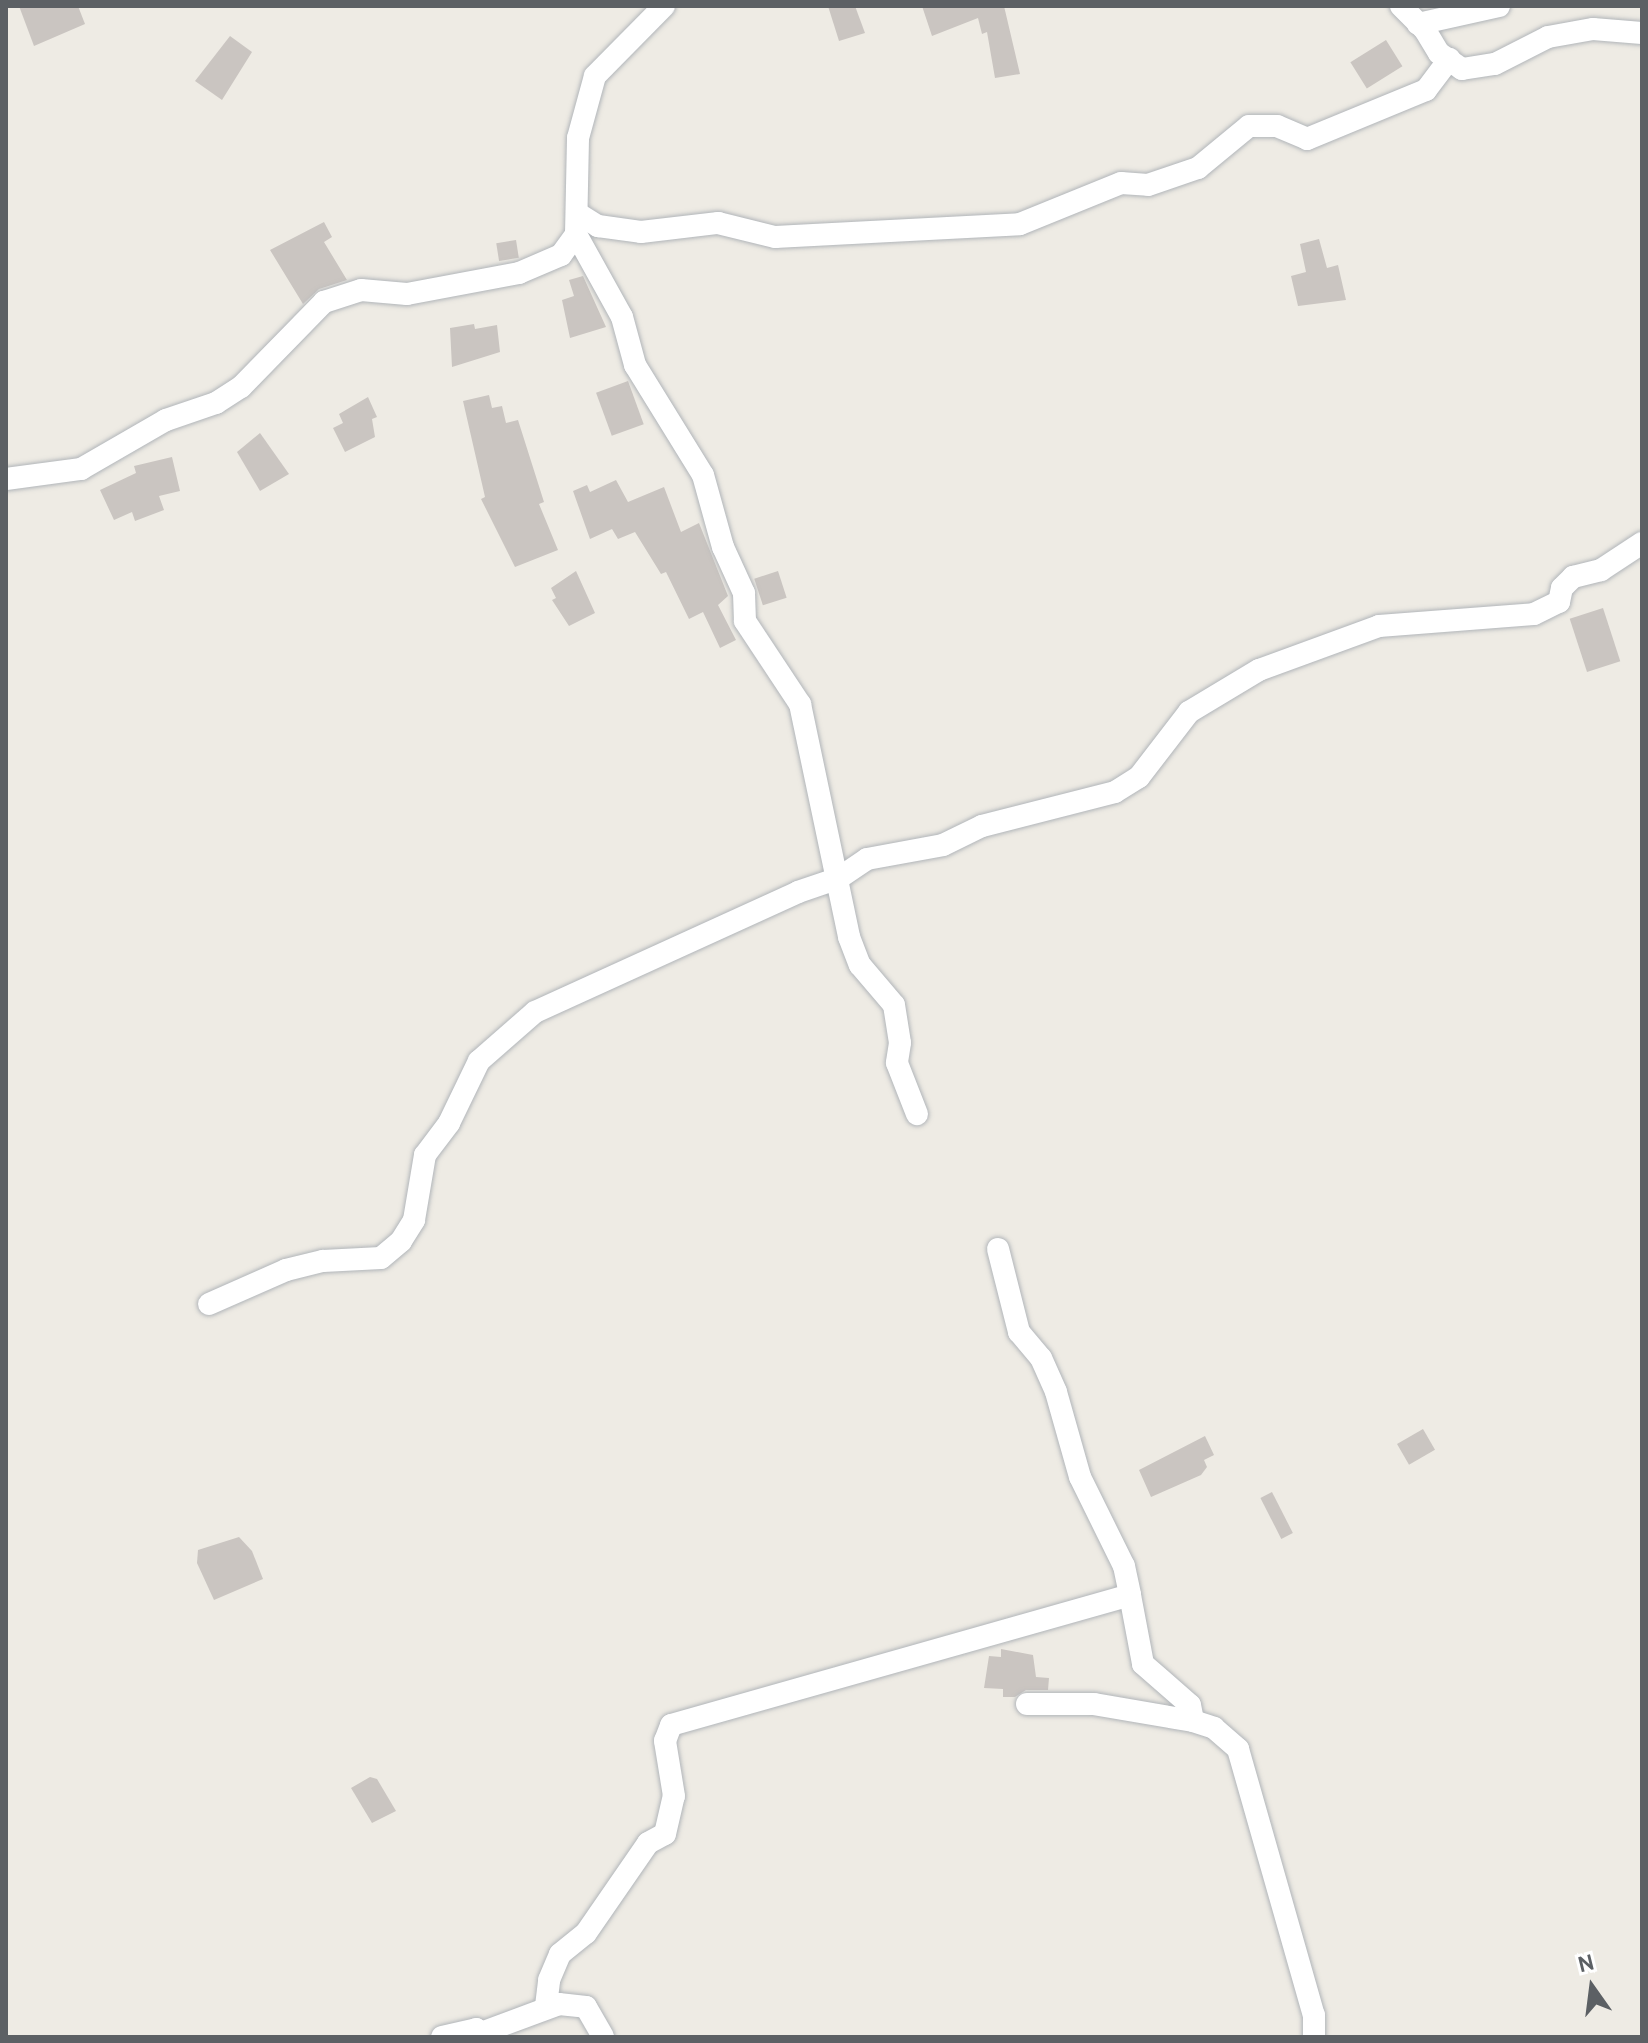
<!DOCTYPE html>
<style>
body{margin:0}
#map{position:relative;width:1648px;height:2043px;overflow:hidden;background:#eeebe4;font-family:Cabin,sans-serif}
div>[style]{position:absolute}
.building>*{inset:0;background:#cac5c1;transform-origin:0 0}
.roads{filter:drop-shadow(0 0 2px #b1b5b9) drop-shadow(0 0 2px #b1b5b9)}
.street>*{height:22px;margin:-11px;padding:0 11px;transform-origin:11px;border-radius:11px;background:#fff}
span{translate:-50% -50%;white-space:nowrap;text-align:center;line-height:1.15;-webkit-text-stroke:6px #fff;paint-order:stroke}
.frame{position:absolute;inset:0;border:8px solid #5c6064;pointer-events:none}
.north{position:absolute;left:1552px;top:1947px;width:80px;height:80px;-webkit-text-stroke:6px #fff;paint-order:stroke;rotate:346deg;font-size:22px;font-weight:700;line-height:32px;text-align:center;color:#5c6064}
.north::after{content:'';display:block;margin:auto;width:28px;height:36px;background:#5c6064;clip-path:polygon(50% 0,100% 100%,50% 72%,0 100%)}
</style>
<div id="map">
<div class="building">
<div style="clip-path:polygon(19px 6px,78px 6px,85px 24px,34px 46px)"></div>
<div style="clip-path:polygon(828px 6px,855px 6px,865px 33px,839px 41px)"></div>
<div style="clip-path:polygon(922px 6px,1004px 6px,1020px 74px,995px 78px,987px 32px,982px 34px,978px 18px,932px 36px)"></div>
<div style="clip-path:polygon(230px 36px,252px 52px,222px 100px,195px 81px)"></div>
<div style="left:1386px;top:40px;width:31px;height:42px;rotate:58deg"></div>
<div style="clip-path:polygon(324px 222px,332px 237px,324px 242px,347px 280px,319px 289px,303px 304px,270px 250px)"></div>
<div style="clip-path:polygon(1319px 239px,1327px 268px,1338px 265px,1346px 300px,1298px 306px,1291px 276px,1306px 272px,1300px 244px)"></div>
<div style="left:516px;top:240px;width:18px;height:20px;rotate:81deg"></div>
<div style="clip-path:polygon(583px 276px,606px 327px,570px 338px,562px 300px,574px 296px,569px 280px)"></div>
<div style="clip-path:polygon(474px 324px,475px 329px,497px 325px,500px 352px,452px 367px,450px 328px)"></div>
<div style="left:628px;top:381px;width:46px;height:34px;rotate:70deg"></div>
<div style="clip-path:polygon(489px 395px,492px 408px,502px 406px,506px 423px,518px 420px,544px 502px,539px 504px,558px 550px,515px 567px,481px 499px,485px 497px,463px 401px)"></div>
<div style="clip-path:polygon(368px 397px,377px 417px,372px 419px,375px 437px,345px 452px,333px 428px,343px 423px,339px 414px)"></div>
<div style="clip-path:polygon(260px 433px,289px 474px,260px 491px,237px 452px)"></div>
<div style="clip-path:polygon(172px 457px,180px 491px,159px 496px,164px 510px,135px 521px,132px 512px,114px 520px,100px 490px,136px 473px,134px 466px)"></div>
<div style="clip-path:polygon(616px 480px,628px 502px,664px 487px,681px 532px,699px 523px,728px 596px,718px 605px,736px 640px,720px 648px,703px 612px,689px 619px,666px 572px,661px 574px,635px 532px,618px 539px,612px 529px,590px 539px,573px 491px,587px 485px,590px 492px)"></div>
<div style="clip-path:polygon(576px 571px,595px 613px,569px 626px,552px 600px,556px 598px,551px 588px)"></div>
<div style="left:778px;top:571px;width:28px;height:25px;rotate:72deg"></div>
<div style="left:1603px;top:608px;width:56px;height:35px;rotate:72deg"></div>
<div style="left:1423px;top:1429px;width:24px;height:30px;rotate:60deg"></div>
<div style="clip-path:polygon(1205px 1436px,1214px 1455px,1204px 1460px,1207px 1467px,1201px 1475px,1151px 1497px,1139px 1470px)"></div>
<div style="left:1272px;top:1492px;width:46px;height:13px;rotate:63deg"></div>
<div style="clip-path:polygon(239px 1537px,252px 1551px,263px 1579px,214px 1600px,197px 1563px,198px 1550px)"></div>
<div style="clip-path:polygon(1001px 1649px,1033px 1655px,1036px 1677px,1049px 1678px,1048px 1690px,1026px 1690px,1015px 1697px,1003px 1697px,1003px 1689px,984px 1688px,989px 1656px,1001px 1657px)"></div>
<div style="clip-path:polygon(370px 1777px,377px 1779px,396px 1811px,372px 1823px,351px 1788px)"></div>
</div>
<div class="roads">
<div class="street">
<div style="left:1401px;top:6px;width:34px;rotate:45deg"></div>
<div style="left:1425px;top:30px;width:27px;rotate:59deg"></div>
<div style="left:1439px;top:53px;width:28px;rotate:35deg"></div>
<div style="left:1462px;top:69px;width:33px;rotate:-9deg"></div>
<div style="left:1495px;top:64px;width:59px;rotate:-27deg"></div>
<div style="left:1548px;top:37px;width:46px;rotate:-10.1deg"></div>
<div style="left:1593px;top:29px;width:49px;rotate:4.7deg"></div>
<div style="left:1418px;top:24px;width:83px;rotate:-12.5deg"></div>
<div style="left:577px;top:213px;width:25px;rotate:32deg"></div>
<div style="left:598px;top:226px;width:43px;rotate:7.9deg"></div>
<div style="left:641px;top:232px;width:78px;rotate:-6.7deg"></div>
<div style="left:718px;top:223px;width:59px;rotate:13.8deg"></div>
<div style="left:775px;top:237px;width:245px;rotate:-3deg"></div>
<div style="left:1020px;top:224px;width:109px;rotate:-22.1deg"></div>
<div style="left:1121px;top:183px;width:27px;rotate:4deg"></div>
<div style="left:1148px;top:185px;width:53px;rotate:-18.8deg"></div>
<div style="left:1198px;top:168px;width:66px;rotate:-39.5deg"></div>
<div style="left:1249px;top:126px;width:28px"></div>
<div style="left:1277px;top:126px;width:33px;rotate:23deg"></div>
<div style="left:1307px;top:139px;width:129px;rotate:-22.4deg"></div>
<div style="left:1426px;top:90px;width:39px;rotate:-53deg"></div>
<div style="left:576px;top:234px;width:95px;rotate:61deg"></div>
<div style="left:622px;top:317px;width:50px;rotate:74.8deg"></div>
<div style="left:635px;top:365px;width:129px;rotate:58.3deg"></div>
<div style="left:703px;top:475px;width:75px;rotate:74.5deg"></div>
<div style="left:723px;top:547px;width:51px;rotate:65.5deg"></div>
<div style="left:744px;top:593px;width:28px;rotate:88deg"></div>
<div style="left:745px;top:621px;width:100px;rotate:56.5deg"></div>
<div style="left:800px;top:704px;width:238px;rotate:78.1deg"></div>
<div style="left:849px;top:937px;width:30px;rotate:69deg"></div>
<div style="left:860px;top:965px;width:52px;rotate:49.6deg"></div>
<div style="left:894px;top:1005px;width:38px;rotate:81deg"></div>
<div style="left:900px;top:1043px;width:20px;rotate:99deg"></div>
<div style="left:897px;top:1063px;width:55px;rotate:68.6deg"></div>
<div style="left:6px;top:479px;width:76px;rotate:-7.6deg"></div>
<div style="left:81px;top:469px;width:98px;rotate:-30deg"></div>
<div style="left:166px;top:420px;width:53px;rotate:-18.8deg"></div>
<div style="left:216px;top:403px;width:30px;rotate:-33deg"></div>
<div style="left:241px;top:387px;width:119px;rotate:-45.7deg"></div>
<div style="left:324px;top:302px;width:39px;rotate:-18deg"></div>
<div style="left:361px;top:290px;width:46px;rotate:5deg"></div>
<div style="left:407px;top:294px;width:114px;rotate:-10.6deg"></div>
<div style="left:519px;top:273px;width:46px;rotate:-23.2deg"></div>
<div style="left:561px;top:255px;width:26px;rotate:-54deg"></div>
<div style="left:576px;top:234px;width:96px;rotate:-88.8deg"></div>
<div style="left:578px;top:138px;width:64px;rotate:-74.7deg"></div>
<div style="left:595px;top:76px;width:98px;rotate:-45.4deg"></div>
<div style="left:998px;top:1249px;width:86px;rotate:75.8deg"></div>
<div style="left:1019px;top:1332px;width:34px;rotate:50deg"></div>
<div style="left:1041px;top:1358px;width:37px;rotate:66deg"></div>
<div style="left:1056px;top:1392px;width:88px;rotate:74.2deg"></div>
<div style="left:1080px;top:1477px;width:99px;rotate:63.7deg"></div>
<div style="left:1124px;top:1566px;width:30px;rotate:78deg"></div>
<div style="left:209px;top:1304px;width:84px;rotate:-23.8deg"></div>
<div style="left:286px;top:1270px;width:38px;rotate:-14deg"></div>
<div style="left:323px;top:1261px;width:58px;rotate:-3deg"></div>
<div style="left:381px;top:1258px;width:26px;rotate:-40deg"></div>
<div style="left:401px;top:1241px;width:25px;rotate:-58deg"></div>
<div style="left:414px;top:1220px;width:66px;rotate:-80.4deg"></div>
<div style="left:425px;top:1155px;width:40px;rotate:-53deg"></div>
<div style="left:449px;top:1123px;width:69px;rotate:-64.2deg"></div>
<div style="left:479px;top:1061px;width:74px;rotate:-41.2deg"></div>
<div style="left:535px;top:1012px;width:289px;rotate:-24.5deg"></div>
<div style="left:798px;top:892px;width:43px;rotate:-18.9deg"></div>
<div style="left:839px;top:878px;width:34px;rotate:-34deg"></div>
<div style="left:867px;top:859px;width:77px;rotate:-10.4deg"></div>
<div style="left:943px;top:845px;width:43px;rotate:-26deg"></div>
<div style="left:982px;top:826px;width:137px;rotate:-14.3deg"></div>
<div style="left:1115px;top:792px;width:28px;rotate:-32deg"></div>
<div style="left:1139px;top:777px;width:82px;rotate:-52.4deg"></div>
<div style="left:1189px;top:712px;width:82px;rotate:-31deg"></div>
<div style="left:1259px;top:670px;width:128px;rotate:-20.1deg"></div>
<div style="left:1379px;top:626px;width:155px;rotate:-4.4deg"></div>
<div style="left:1534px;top:614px;width:28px;rotate:-26deg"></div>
<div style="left:1559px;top:602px;width:14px;rotate:-78deg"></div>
<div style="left:1562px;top:588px;width:16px;rotate:-45deg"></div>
<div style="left:1573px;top:577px;width:29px;rotate:-14deg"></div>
<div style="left:1601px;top:570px;width:49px;rotate:-33.4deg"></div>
<div style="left:1193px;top:1721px;width:22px;rotate:18deg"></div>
<div style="left:1214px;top:1728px;width:32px;rotate:41deg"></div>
<div style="left:1238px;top:1749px;width:277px;rotate:74.1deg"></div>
<div style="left:1314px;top:2015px;width:22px;rotate:90deg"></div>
<div style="left:546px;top:2006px;width:26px;rotate:-83deg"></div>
<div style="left:549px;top:1980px;width:28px;rotate:-67deg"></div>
<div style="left:560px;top:1954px;width:33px;rotate:-39deg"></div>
<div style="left:586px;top:1933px;width:109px;rotate:-55.4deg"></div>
<div style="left:648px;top:1843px;width:19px;rotate:-28deg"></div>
<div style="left:665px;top:1834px;width:39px;rotate:-77deg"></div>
<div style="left:674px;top:1796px;width:56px;rotate:-99.3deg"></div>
<div style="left:665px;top:1741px;width:17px;rotate:-69deg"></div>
<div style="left:671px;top:1725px;width:477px;rotate:-15.8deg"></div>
<div style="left:1130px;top:1595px;width:70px;rotate:79.3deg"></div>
<div style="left:1143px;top:1664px;width:62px;rotate:41.1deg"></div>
<div style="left:1190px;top:1705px;width:16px;rotate:79deg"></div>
<div style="left:1193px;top:1721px;width:100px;rotate:-170.3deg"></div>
<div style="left:1094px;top:1704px;width:67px;rotate:180deg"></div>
<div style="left:481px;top:2033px;width:83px;rotate:-20.4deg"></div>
<div style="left:559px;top:2004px;width:27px;rotate:6deg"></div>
<div style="left:586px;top:2007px;width:34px;rotate:60deg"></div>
<div style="left:442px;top:2037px;width:35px;rotate:-13deg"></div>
<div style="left:476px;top:2029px;width:11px;rotate:49deg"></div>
</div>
</div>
<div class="frame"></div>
<div class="north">N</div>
</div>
